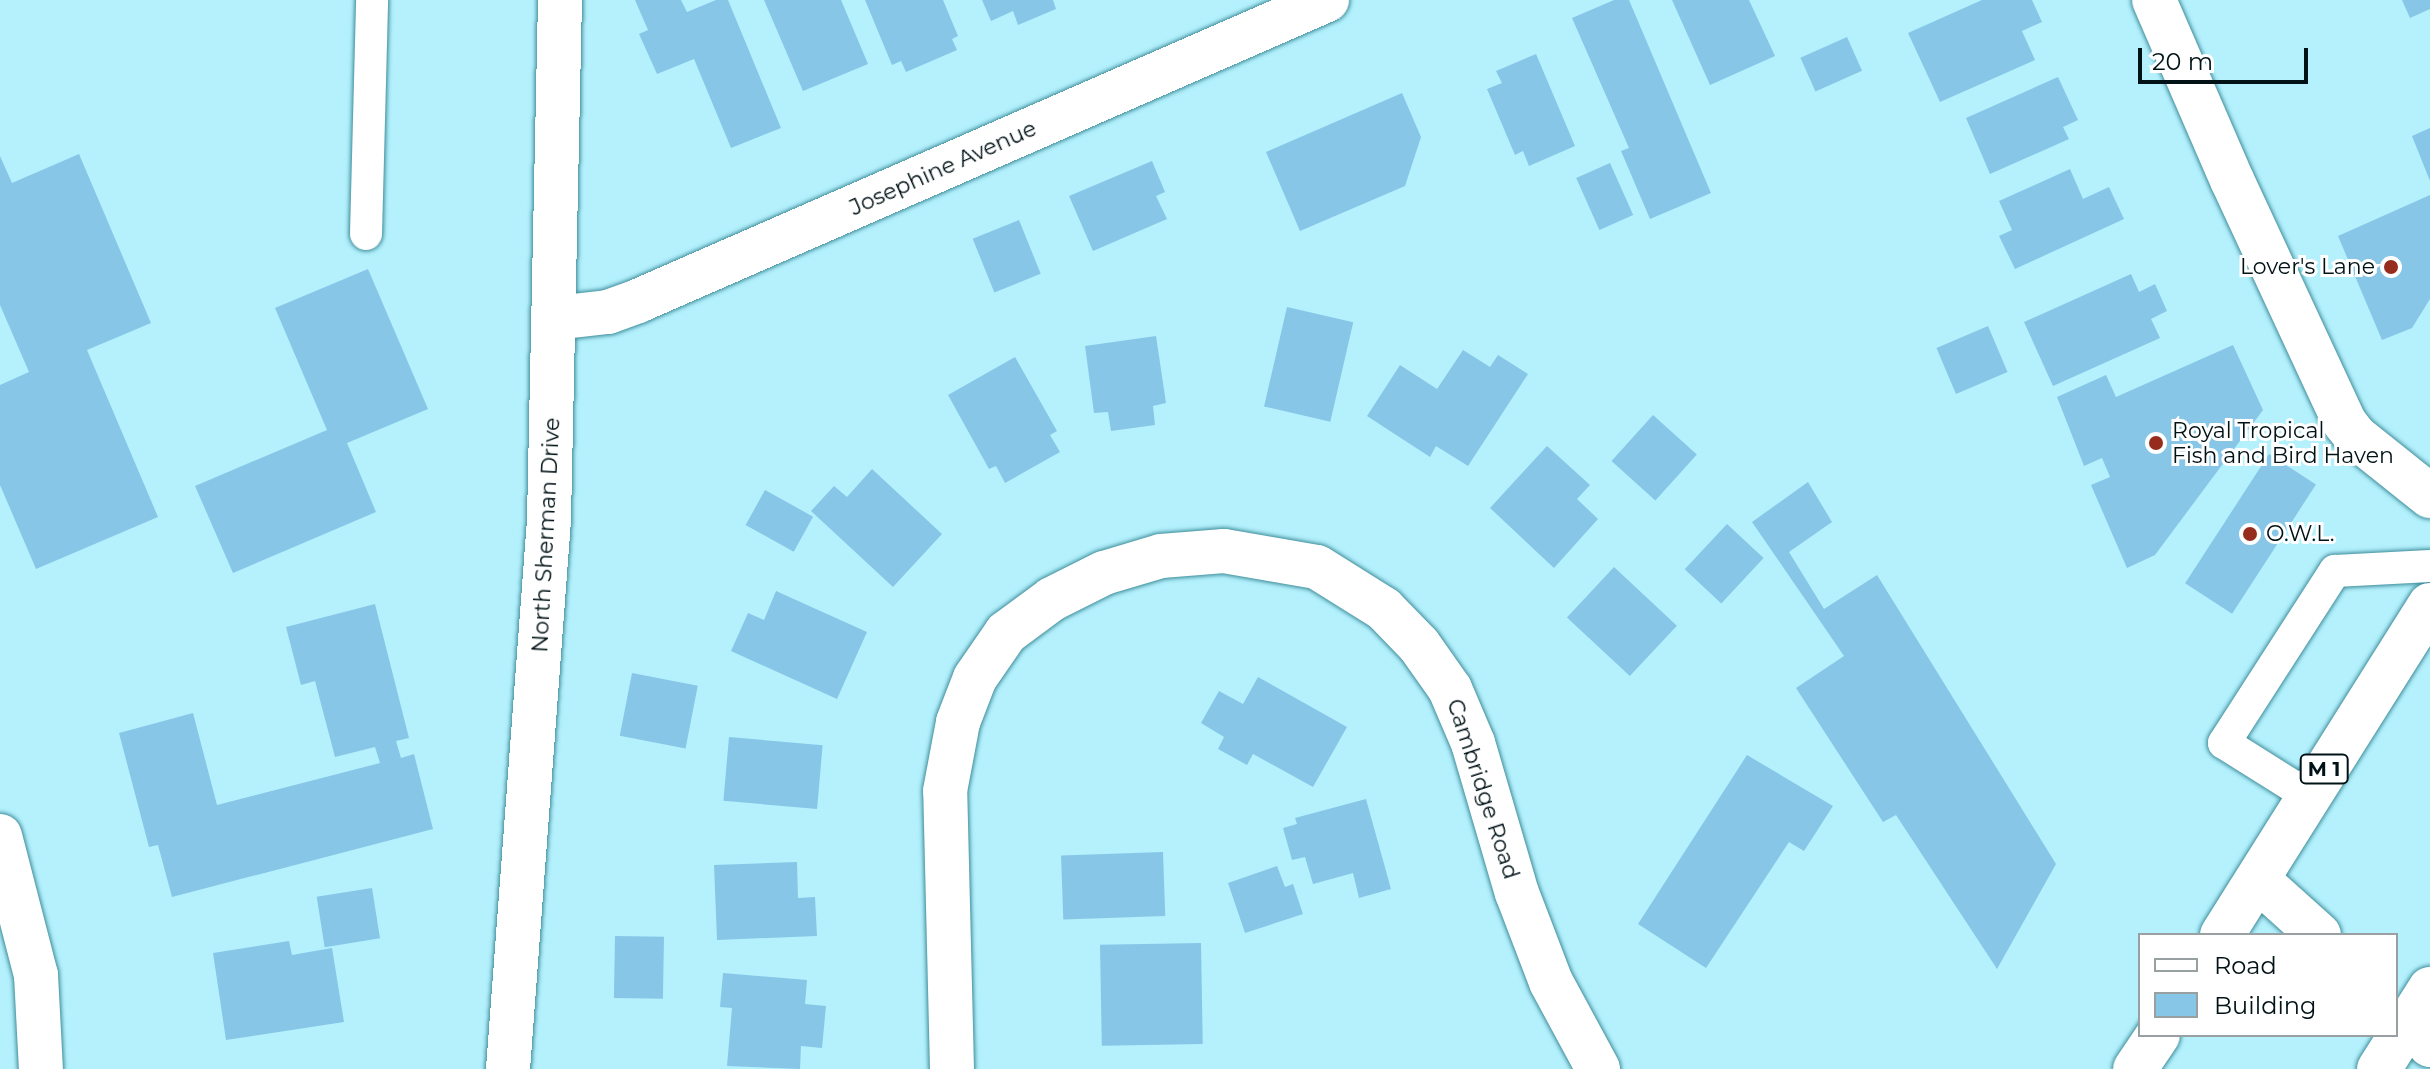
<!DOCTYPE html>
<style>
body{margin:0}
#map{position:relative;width:2430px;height:1069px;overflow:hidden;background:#b4f1fd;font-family:Montserrat,sans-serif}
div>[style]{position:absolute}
.building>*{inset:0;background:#87c6e7;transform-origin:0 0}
.roads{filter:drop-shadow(0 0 2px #3f8d9b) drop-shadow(0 0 2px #3f8d9b)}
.service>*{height:32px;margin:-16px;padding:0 16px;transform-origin:16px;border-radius:16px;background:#fff}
.minor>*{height:44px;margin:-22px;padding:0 22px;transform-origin:22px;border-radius:22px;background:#fff}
.primary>*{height:44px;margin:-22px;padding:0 22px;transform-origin:22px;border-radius:22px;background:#fff}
.dots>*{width:22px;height:22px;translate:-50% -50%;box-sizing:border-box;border:4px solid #fff;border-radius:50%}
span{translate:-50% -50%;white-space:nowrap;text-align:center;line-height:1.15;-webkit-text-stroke:6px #fff;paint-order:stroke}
.shield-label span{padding:2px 6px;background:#fff;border:2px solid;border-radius:6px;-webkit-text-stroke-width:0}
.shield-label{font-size:20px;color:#001216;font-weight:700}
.street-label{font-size:22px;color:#001216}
.poi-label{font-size:22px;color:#001216}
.right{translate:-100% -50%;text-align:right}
.left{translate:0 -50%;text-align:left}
.legend{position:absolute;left:2138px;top:933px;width:260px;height:104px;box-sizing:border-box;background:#fff;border:2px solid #99a0a2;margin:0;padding:10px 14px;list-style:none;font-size:24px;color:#001216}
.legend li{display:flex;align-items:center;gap:16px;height:40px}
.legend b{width:40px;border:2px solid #99a0a2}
.scale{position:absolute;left:2138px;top:48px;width:170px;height:36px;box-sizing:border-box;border:4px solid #001216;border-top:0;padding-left:10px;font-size:24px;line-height:28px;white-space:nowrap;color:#001216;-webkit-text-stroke:6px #fff;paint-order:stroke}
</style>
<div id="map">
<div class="building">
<div style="clip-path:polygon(635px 0,681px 0,687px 12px,716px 0,728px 0,781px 128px,731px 148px,694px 59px,657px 74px,639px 34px,648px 30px)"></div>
<div style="clip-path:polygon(764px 0,841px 0,868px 64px,803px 91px)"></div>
<div style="clip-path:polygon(865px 0,943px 0,958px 36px,952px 39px,957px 50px,906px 72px,901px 61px,892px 65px)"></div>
<div style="clip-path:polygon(982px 0,1053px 0,1056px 9px,1018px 25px,1013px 11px,991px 21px)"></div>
<div style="clip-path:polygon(1614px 0,1629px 0,1711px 193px,1650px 219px,1621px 151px,1629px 148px,1572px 18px)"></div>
<div style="clip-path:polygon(1672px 0,1749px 0,1775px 56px,1710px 85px)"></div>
<div style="clip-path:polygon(1982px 0,2032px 0,2042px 22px,2022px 31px,2035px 60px,1940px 102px,1908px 33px)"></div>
<div style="clip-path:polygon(2402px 0,2430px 0,2430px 9px,2410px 18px)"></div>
<div style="left:1847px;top:37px;width:37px;height:51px;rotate:66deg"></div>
<div style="clip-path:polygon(1536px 54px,1575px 146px,1529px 166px,1523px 151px,1515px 155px,1487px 89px,1502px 83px,1496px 71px)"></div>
<div style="clip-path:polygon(2058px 77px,2078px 120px,2063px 127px,2069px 139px,1990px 174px,1966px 118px)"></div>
<div style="clip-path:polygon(1402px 93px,1421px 137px,1405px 186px,1300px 231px,1266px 152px)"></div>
<div style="clip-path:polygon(2430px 128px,2430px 181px,2412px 136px)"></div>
<div style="clip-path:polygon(79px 154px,151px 323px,87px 350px,158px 517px,36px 569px,0 485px,0 385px,29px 372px,0 305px,0 156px,12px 183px)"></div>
<div style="clip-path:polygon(1152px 161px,1165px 192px,1156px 196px,1167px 219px,1093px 251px,1069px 196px)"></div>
<div style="left:1610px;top:163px;width:57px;height:37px;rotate:66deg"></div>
<div style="clip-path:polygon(2070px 169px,2083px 199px,2109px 187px,2124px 219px,2015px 269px,1999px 236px,2012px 230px,1999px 201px)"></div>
<div style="clip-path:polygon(2430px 195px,2430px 299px,2412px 328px,2382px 340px,2338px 236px)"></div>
<div style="left:1019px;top:220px;width:58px;height:50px;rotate:68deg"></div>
<div style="clip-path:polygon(368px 269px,428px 409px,347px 443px,376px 512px,233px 573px,195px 486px,327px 430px,275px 308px)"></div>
<div style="clip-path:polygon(2131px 274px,2139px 292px,2155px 284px,2167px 311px,2151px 319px,2160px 338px,2053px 386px,2024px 322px)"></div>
<div style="left:1287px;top:307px;width:68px;height:102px;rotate:13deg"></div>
<div style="left:1988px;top:326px;width:50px;height:56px;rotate:67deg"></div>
<div style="clip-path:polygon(1156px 336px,1166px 403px,1153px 406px,1155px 425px,1111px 431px,1108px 412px,1094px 413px,1085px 346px)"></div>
<div style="clip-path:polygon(2233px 345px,2263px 410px,2155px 555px,2127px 568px,2091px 485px,2110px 477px,2102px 458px,2084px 466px,2057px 397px,2106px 375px,2116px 397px)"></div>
<div style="clip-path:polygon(1463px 350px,1490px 367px,1498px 355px,1528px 374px,1468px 466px,1436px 446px,1430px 457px,1367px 416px,1400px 365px,1437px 389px)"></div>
<div style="clip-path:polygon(1015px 357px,1057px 431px,1050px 435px,1060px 452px,1005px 483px,996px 466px,989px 469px,948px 395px)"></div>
<div style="left:1653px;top:415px;width:59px;height:62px;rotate:42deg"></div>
<div style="clip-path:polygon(1547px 446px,1590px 485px,1577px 499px,1598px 519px,1554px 568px,1490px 508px)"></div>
<div style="left:2269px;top:454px;width:56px;height:154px;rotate:33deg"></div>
<div style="clip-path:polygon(872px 469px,942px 534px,893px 587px,811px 511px,834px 486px,847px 497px)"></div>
<div style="clip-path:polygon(1808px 482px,1832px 522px,1789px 552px,1824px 609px,1877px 575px,2056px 864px,1997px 969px,1896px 815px,1883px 822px,1796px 688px,1844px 656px,1752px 522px)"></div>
<div style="left:765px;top:490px;width:55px;height:40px;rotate:29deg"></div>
<div style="left:1727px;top:524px;width:50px;height:62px;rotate:43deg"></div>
<div style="left:1614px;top:567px;width:86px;height:69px;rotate:43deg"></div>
<div style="clip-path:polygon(776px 591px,867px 632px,837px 699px,731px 651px,748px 613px,764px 620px)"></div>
<div style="clip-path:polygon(375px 604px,409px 738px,396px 741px,401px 758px,414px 754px,433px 829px,172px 897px,158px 845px,149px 847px,119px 733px,193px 713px,217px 805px,380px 763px,375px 747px,335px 757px,315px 681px,301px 685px,286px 627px)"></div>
<div style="left:632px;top:673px;width:67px;height:64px;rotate:11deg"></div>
<div style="clip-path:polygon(1258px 677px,1347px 727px,1313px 787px,1253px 754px,1247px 765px,1218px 749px,1224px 737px,1201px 723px,1219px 691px,1243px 704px)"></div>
<div style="left:729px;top:737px;width:94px;height:64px;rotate:5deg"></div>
<div style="clip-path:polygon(1747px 755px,1833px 806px,1804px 851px,1789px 842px,1706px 968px,1638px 924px)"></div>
<div style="clip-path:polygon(1366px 799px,1391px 889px,1359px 898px,1353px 873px,1313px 884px,1305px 857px,1292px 860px,1283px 828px,1297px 824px,1295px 818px)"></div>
<div style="left:1163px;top:852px;width:64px;height:102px;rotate:88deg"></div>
<div style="clip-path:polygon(797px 862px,798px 898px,815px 897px,817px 936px,717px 940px,714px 865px)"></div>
<div style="clip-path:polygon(1277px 866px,1285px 887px,1293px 884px,1303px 914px,1245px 933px,1228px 883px)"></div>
<div style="left:372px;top:888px;width:51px;height:56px;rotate:81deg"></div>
<div style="left:615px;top:936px;width:49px;height:62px;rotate:1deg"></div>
<div style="clip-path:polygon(289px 941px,292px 955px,332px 948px,344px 1022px,226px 1040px,213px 953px)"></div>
<div style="left:1201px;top:943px;width:101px;height:101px;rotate:89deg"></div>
<div style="clip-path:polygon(723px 973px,807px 980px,805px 1004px,826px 1006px,822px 1048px,801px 1046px,800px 1069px,727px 1066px,732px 1008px,720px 1007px)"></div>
</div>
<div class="roads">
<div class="service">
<div style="left:366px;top:234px;width:234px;rotate:-88.5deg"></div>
<div style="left:2307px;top:795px;width:98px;rotate:-147.9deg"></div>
<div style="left:2224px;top:743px;width:205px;rotate:-57.2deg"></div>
<div style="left:2335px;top:571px;width:95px;rotate:-3deg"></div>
</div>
<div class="minor">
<div style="left:2154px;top:0;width:196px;rotate:66.6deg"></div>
<div style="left:2232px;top:180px;width:268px;rotate:65.1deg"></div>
<div style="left:2345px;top:423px;width:18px;rotate:52deg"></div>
<div style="left:2356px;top:437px;width:95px;rotate:38.6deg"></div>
<div style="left:555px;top:318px;width:53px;rotate:-6.5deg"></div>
<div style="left:608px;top:312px;width:32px;rotate:-20deg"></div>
<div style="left:638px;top:301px;width:752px;rotate:-23.6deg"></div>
<div style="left:0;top:836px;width:144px;rotate:75.5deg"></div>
<div style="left:36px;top:975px;width:94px;rotate:87deg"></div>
<div style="left:2411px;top:1018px;width:33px;rotate:55deg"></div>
<div style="left:508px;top:1069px;width:551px;rotate:-85.73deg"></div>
<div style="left:549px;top:520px;width:520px;rotate:-88.79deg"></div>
<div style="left:952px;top:1069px;width:278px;rotate:-91.4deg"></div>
<div style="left:945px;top:791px;width:70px;rotate:-79.3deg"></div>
<div style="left:958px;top:722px;width:47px;rotate:-68.9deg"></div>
<div style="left:975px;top:678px;width:55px;rotate:-55.4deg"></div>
<div style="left:1006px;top:633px;width:57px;rotate:-36.5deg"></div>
<div style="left:1052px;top:599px;width:58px;rotate:-26.6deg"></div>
<div style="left:1104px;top:573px;width:59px;rotate:-16.6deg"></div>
<div style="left:1161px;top:556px;width:63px;rotate:-4.5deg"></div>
<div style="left:1224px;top:551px;width:94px;rotate:9.8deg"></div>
<div style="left:1317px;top:567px;width:79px;rotate:32.1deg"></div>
<div style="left:1384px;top:609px;width:50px;rotate:45.8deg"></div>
<div style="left:1419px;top:645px;width:54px;rotate:54.8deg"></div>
<div style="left:1450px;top:689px;width:59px;rotate:66.9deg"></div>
<div style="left:1473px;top:743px;width:156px;rotate:73.7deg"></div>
<div style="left:1517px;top:893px;width:95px;rotate:69.1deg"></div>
<div style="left:1551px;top:982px;width:99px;rotate:61.6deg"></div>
</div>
<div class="primary">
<div style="left:2258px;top:880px;width:82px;rotate:42deg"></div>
<div style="left:2222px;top:935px;width:390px;rotate:-57.8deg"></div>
<div style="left:2135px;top:1069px;width:41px;rotate:-55.9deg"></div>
<div style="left:2379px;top:1069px;width:95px;rotate:-57.5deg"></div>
</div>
</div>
<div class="dots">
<div style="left:2391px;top:267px;background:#962c1d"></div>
<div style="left:2156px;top:443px;background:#962c1d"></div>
<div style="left:2250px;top:534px;background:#962c1d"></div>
</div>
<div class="shield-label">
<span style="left:2324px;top:769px">M 1</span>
</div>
<div class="street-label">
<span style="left:943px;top:168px;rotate:-24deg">Josephine Avenue</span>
<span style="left:546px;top:535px;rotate:-87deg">North Sherman Drive</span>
<span style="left:1483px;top:789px;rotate:72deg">Cambridge Road</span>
</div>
<div class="poi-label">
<span class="right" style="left:2375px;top:267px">Lover's Lane</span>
<span class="left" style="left:2172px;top:443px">Royal Tropical<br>Fish and Bird Haven</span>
<span class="left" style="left:2266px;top:534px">O.W.L.</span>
</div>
<ul class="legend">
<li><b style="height:10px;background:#fff"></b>Road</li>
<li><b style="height:22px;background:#87c6e7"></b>Building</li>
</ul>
<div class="scale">20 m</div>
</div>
